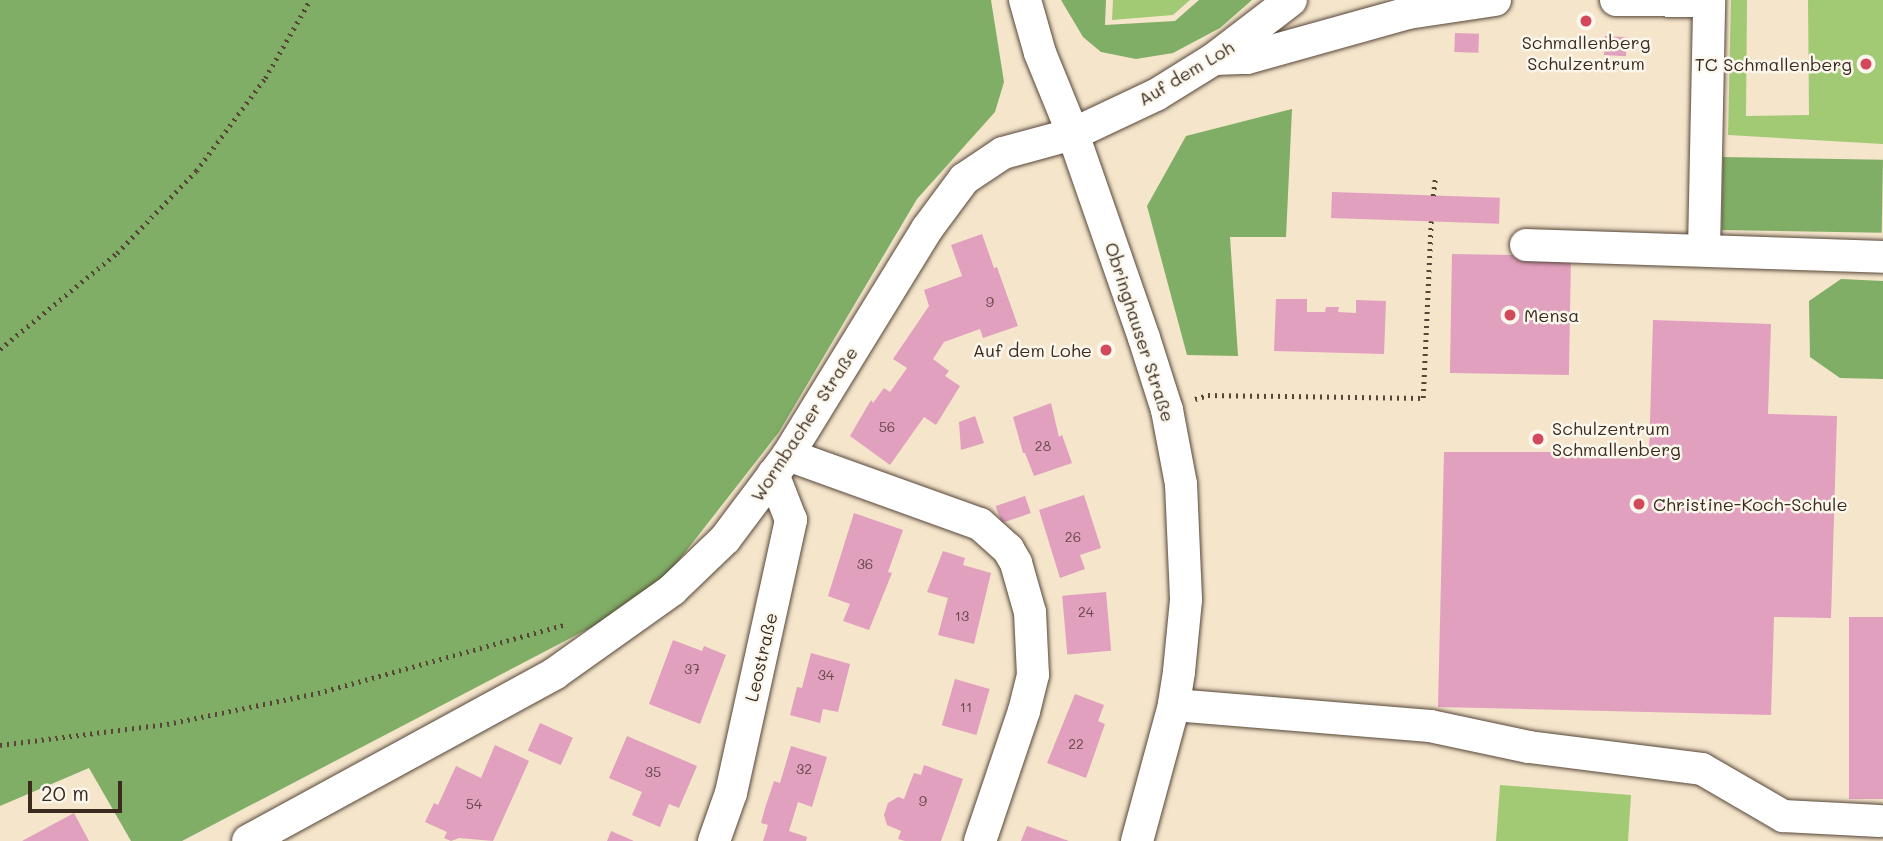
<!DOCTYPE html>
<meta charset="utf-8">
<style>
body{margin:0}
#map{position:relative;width:1883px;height:841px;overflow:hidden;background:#f4e5cb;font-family:Mali,sans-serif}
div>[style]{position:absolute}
.green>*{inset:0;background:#a2ca75}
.forest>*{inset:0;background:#81ae66;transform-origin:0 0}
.building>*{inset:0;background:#e1a0be;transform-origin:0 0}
.path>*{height:4.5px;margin-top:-2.25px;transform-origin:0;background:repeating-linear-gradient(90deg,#574638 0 2px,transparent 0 7px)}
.roads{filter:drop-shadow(0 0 2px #574638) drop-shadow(0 0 2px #574638)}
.minor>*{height:32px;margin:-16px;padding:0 16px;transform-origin:16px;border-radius:16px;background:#fff}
.dots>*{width:19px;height:19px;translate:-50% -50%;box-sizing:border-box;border:4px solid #fbf7ec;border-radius:50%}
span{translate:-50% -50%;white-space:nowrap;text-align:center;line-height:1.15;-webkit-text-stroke:5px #fbf7ec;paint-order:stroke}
.number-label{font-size:14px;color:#644846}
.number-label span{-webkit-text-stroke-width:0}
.poi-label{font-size:18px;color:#3b2a1e}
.right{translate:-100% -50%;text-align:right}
.left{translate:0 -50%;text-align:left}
.street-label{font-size:18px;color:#3b2a1e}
.scale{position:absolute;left:28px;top:781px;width:94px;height:32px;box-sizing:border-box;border:4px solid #3b2a1e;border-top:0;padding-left:9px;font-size:21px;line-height:24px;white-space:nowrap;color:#3b2a1e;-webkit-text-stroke:5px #fbf7ec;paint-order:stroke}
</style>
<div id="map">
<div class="green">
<div style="clip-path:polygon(1113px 0,1190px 0,1173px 15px,1112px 20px)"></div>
<div style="clip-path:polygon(1731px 0,1747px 0,1746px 116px,1809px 115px,1808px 0,1883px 0,1883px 144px,1728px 135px)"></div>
<div style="clip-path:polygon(1500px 785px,1631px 795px,1628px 841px,1496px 841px)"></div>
</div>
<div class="forest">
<div style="clip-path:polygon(0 0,991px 0,1004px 82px,995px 112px,917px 199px,779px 432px,651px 596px,182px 841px,131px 841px,89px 768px,0 806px)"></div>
<div style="clip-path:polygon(1061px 0,1106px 0,1105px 25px,1175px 21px,1199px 0,1252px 0,1220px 28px,1173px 53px,1136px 59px,1101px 52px,1083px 37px)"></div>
<div style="clip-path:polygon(1292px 109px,1286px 237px,1230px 237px,1238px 356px,1187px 355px,1147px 206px,1186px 136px)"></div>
<div style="left:1723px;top:157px;width:160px;height:73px;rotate:1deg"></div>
<div style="clip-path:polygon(1841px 279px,1883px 281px,1883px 379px,1840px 378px,1810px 357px,1809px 301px)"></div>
</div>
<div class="building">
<div style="left:1455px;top:33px;width:24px;height:19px;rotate:2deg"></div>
<div style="left:1605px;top:36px;width:22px;height:19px;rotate:3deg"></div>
<div style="left:1332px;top:192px;width:168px;height:26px;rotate:2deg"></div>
<div style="clip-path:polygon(982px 234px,994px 268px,997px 267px,1018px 326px,983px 338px,980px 329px,944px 342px,933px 359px,949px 371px,945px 376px,960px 386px,936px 425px,924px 417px,890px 465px,850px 436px,871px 400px,873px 403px,884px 388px,890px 392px,907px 368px,893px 359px,929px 306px,924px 290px,962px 276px,951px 245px)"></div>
<div style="left:1452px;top:254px;width:119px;height:119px;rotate:1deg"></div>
<div style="clip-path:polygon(1276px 299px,1307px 299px,1307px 312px,1325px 312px,1326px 307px,1339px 307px,1338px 312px,1356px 313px,1356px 300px,1386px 301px,1384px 354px,1274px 351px)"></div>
<div style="clip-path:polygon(1653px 320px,1771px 324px,1768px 414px,1837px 416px,1831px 618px,1774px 617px,1771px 715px,1438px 707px,1444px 452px,1571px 452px,1571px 457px,1638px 459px,1639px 454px,1649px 454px)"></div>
<div style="clip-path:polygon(1051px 403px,1059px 437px,1062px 435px,1072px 463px,1034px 476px,1025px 453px,1023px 453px,1013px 417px)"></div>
<div style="clip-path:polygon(975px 416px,984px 443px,961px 450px,959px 422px)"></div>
<div style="clip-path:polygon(1084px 495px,1101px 548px,1080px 555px,1085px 569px,1060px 578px,1039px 510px)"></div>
<div style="left:1025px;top:496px;width:18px;height:31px;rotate:71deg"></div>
<div style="clip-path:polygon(854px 513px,903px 530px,888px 572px,892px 573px,869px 630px,843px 621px,850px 604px,828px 596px)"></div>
<div style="clip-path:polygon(943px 551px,965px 558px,963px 565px,991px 573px,974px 644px,938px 635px,948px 598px,927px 592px)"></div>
<div style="left:1106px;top:592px;width:59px;height:44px;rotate:85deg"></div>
<div style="left:1849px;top:617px;width:34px;height:182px"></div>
<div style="clip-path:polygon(673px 640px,702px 651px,704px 646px,726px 655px,700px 724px,649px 704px)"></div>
<div style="clip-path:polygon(811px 653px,850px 664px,838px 712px,823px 709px,820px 723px,790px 715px,797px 687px,802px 688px)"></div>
<div style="left:955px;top:679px;width:36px;height:48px;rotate:16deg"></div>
<div style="clip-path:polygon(1075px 694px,1104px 705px,1098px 721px,1105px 724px,1086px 778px,1047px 763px)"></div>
<div style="left:540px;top:723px;width:36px;height:30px;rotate:24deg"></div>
<div style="clip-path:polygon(627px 736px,697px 766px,679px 808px,669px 804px,660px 827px,632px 815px,642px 792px,609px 778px)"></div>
<div style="clip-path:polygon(495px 745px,529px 761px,493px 841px,459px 838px,451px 841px,444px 838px,447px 832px,425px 822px,434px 803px,438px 805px,456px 766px,481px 778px)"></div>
<div style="clip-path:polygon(791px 746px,827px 757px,812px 807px,798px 802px,789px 831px,807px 837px,806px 841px,763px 841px,768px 825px,761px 823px,765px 808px,774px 781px,780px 783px)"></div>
<div style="clip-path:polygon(924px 765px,963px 779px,941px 841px,905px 841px,898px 839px,901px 831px,887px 825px,884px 815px,888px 803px,898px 797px,904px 799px,914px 773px,921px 775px)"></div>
<div style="clip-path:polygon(74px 813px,89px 841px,22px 841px)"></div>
<div style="clip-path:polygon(1027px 826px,1069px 841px,1021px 841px)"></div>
<div style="clip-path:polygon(611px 831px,634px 841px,607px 841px)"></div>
</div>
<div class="path">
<div style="left:1433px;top:196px;width:17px;rotate:-83deg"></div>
<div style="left:0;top:349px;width:151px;rotate:-39.4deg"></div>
<div style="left:117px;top:253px;width:114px;rotate:-46.1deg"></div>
<div style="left:196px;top:171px;width:116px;rotate:-53.4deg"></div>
<div style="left:265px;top:78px;width:90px;rotate:-60deg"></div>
<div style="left:1195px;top:399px;width:14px;rotate:-17deg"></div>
<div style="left:1208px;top:395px;width:215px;rotate:0.8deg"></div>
<div style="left:1423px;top:398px;width:177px;rotate:-87.4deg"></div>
<div style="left:0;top:745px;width:168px;rotate:-7.2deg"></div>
<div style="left:167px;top:724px;width:154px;rotate:-11.6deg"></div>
<div style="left:318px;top:693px;width:257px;rotate:-15.5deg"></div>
</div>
<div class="roads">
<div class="minor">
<div style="left:1025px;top:0;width:55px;rotate:74.2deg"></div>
<div style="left:1040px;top:53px;width:87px;rotate:67.8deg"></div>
<div style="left:1073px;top:134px;width:216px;rotate:70.8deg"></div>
<div style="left:1144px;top:338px;width:76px;rotate:72.3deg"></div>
<div style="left:1167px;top:410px;width:75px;rotate:79.3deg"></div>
<div style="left:1181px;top:484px;width:116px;rotate:87.5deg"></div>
<div style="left:1186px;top:600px;width:72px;rotate:95.6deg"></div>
<div style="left:1179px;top:672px;width:33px;rotate:99deg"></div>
<div style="left:1174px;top:705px;width:141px;rotate:105.2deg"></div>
<div style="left:1616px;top:0;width:93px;rotate:0.6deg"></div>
<div style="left:1215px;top:59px;width:32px;rotate:-2deg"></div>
<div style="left:1247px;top:58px;width:167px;rotate:-15.6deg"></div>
<div style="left:1408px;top:13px;width:88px;rotate:-8.5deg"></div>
<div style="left:1526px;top:245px;width:357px;rotate:1.9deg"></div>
<div style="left:1704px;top:249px;width:249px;rotate:-88.8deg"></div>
<div style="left:788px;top:455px;width:204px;rotate:19.8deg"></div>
<div style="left:980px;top:524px;width:38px;rotate:42deg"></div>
<div style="left:1008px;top:549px;width:16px;rotate:60deg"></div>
<div style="left:1016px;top:563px;width:51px;rotate:74.1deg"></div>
<div style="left:1030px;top:612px;width:63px;rotate:87.3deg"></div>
<div style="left:1033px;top:675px;width:37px;rotate:104deg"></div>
<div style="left:1024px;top:711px;width:137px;rotate:108.7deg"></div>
<div style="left:1174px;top:705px;width:257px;rotate:4.7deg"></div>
<div style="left:1430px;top:726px;width:101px;rotate:12deg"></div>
<div style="left:1529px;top:747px;width:174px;rotate:7.2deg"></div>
<div style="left:1702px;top:769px;width:94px;rotate:30.1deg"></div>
<div style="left:1783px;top:816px;width:97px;rotate:3deg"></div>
<div style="left:248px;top:841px;width:349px;rotate:-28.6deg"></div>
<div style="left:554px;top:674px;width:145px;rotate:-35.4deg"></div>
<div style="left:672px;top:590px;width:74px;rotate:-43.9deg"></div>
<div style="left:725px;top:539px;width:105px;rotate:-53.1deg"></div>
<div style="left:788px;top:455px;width:265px;rotate:-58.4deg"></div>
<div style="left:927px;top:229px;width:62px;rotate:-53.5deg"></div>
<div style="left:964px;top:179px;width:47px;rotate:-33.7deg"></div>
<div style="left:1003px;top:153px;width:73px;rotate:-15.2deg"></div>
<div style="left:1073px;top:134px;width:92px;rotate:-25.2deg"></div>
<div style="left:1156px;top:95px;width:68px;rotate:-31.8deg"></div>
<div style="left:1214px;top:59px;width:97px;rotate:-37.5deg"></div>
<div style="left:714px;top:841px;width:51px;rotate:-70.5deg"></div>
<div style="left:731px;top:793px;width:280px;rotate:-77.6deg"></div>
<div style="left:791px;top:520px;width:49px;rotate:-111.4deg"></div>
</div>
</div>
<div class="dots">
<div style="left:1586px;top:21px;background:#d1495b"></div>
<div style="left:1866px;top:64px;background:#d1495b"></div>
<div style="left:1510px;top:315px;background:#d1495b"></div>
<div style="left:1106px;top:350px;background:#d1495b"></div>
<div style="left:1538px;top:439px;background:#d1495b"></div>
<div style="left:1639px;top:504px;background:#d1495b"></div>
</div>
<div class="number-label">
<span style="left:990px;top:302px">9</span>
<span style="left:887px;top:427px">56</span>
<span style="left:1043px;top:446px">28</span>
<span style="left:1073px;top:537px">26</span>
<span style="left:865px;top:564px">36</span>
<span style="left:1086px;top:612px">24</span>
<span style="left:962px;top:616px">13</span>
<span style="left:692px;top:669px">37</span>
<span style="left:826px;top:675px">34</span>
<span style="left:966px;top:707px">11</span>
<span style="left:1076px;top:744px">22</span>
<span style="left:804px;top:769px">32</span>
<span style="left:653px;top:772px">35</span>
<span style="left:923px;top:801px">9</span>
<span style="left:474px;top:804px">54</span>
</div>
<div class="poi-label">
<span style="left:1586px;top:53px">Schmallenberg<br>Schulzentrum</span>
<span class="right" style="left:1852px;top:64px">TC Schmallenberg</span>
<span class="left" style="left:1524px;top:315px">Mensa</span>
<span class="right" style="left:1092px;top:350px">Auf dem Lohe</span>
<span class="left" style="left:1552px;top:439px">Schulzentrum<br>Schmallenberg</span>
<span class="left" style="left:1653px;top:504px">Christine-Koch-Schule</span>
</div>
<div class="street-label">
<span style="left:1186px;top:73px;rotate:-31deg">Auf dem Loh</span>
<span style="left:1140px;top:332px;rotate:72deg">Obringhauser Straße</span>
<span style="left:804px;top:424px;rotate:-57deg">Wormbacher Straße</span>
<span style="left:761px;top:657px;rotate:-77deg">Leostraße</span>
</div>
<div class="scale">20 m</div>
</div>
